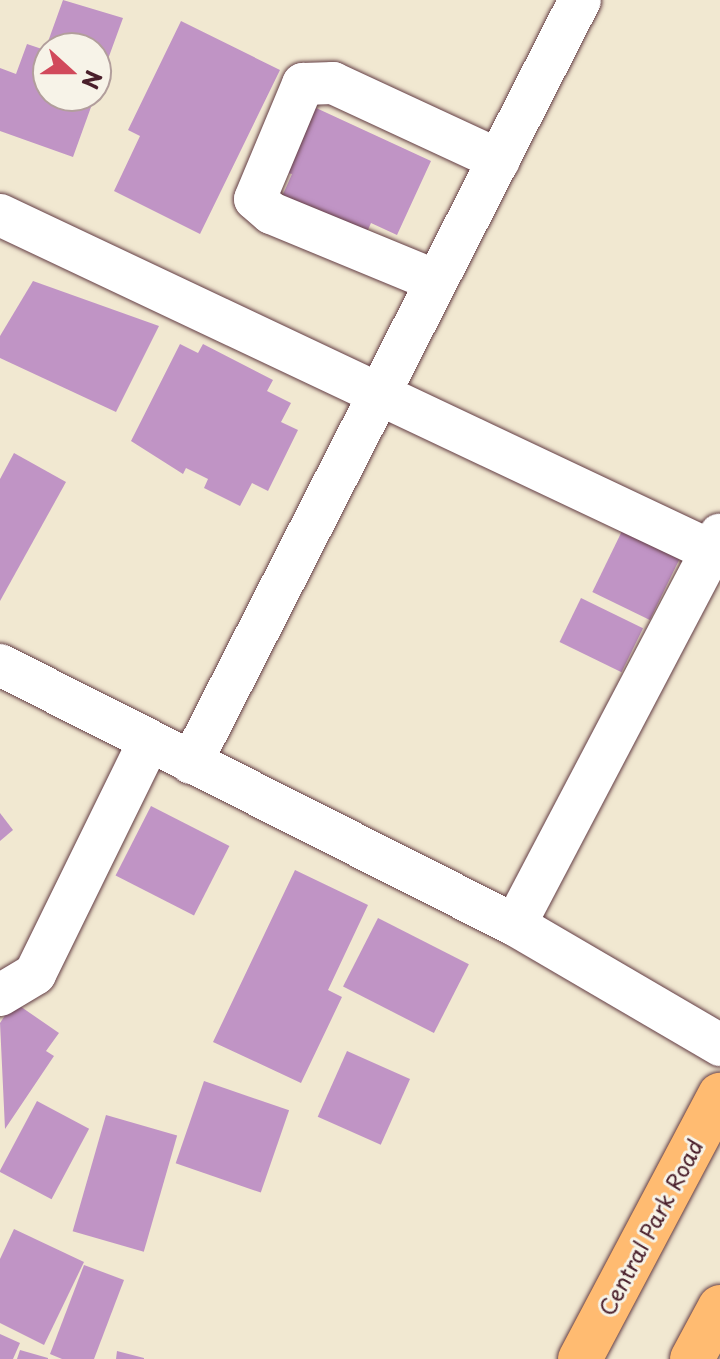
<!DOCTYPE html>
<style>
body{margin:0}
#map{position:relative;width:720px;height:1359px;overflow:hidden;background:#f1e8d1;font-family:"Playpen Sans",sans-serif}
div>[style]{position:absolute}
.building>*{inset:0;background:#c094c5;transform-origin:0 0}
.roads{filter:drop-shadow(0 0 2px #633d44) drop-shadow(0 0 2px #633d44)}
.minor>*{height:42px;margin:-21px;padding:0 21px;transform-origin:21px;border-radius:21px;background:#fff}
.primary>*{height:44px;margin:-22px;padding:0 22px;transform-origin:22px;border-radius:22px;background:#ffbb71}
span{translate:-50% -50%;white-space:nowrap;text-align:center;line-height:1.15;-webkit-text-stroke:6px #f7f3e8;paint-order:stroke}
.street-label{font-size:22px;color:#4a1f2b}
.north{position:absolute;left:32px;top:32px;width:80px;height:80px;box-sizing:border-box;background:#f7f3e8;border:2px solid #b29e9c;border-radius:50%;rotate:111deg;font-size:22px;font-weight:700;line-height:32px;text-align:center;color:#4a1f2b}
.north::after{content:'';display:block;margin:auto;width:28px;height:36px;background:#d1495b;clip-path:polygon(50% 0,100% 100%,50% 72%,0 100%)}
</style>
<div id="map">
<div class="building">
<div style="clip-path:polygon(63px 0,123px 18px,96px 92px,96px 48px,48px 48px,48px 96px,95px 96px,73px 157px,0 131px,0 68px,16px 74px,27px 44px,45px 50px)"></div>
<div style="clip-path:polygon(181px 21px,280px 70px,200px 234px,114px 191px,140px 136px,128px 130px)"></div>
<div style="clip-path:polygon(314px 107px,431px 161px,397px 235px,371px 223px,364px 239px,280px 201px,292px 174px,284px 172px)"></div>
<div style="clip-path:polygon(33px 281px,159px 326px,116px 412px,0 358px,0 336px)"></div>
<div style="clip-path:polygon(180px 344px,198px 353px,203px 344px,273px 380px,267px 391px,291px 403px,281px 422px,298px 430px,268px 491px,252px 483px,240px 506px,204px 488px,208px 479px,186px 468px,183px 474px,131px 441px)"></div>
<div style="clip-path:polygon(14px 453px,66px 482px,0 601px,0 479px)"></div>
<div style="left:623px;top:529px;width:64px;height:70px;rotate:26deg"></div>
<div style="left:581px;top:598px;width:69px;height:49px;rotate:26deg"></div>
<div style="left:151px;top:806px;width:88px;height:78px;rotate:27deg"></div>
<div style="clip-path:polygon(0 813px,13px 830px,0 841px)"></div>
<div style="clip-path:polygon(295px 870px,368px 905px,328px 990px,342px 997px,301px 1083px,213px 1042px)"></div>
<div style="left:378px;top:918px;width:102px;height:77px;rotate:27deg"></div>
<div style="clip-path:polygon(14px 1002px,59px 1033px,46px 1051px,54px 1056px,5px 1129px,0 1023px)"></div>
<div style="left:347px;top:1051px;width:69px;height:72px;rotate:24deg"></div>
<div style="left:204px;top:1081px;width:90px;height:87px;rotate:19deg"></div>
<div style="left:37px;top:1101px;width:59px;height:80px;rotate:28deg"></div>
<div style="left:106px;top:1115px;width:74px;height:121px;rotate:16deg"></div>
<div style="clip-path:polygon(14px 1229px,84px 1262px,44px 1345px,0 1323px,0 1259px)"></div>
<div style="clip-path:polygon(84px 1265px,124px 1280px,94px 1359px,62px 1359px,50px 1354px)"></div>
<div style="clip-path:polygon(0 1334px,20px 1343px,13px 1359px,0 1359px)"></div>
<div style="clip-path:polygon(20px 1350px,48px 1358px,48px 1359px,17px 1359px)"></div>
<div style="clip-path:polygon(117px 1351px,144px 1358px,144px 1359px,116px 1359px)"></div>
</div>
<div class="roads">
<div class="minor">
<div style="left:0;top:215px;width:786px;rotate:25.29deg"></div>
<div style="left:436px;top:281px;width:178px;rotate:-157.6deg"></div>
<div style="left:271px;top:213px;width:21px;rotate:-139deg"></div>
<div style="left:255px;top:199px;width:125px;rotate:-67.3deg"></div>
<div style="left:303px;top:84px;width:30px;rotate:-2deg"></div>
<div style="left:333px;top:83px;width:183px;rotate:24.9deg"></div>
<div style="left:0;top:665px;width:577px;rotate:26.79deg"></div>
<div style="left:515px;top:925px;width:238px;rotate:30.3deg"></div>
<div style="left:191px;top:763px;width:856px;rotate:-62.99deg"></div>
<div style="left:515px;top:925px;width:441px;rotate:-62.3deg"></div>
<div style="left:0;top:995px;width:41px;rotate:-31deg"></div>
<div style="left:35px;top:974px;width:259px;rotate:-63.9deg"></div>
</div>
<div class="primary">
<div style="left:580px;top:1359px;width:299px;rotate:-62.1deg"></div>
<div style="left:692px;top:1359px;width:59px;rotate:-61.7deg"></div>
</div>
</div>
<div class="street-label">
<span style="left:650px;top:1227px;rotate:-62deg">Central Park Road</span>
</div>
<div class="north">N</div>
</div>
